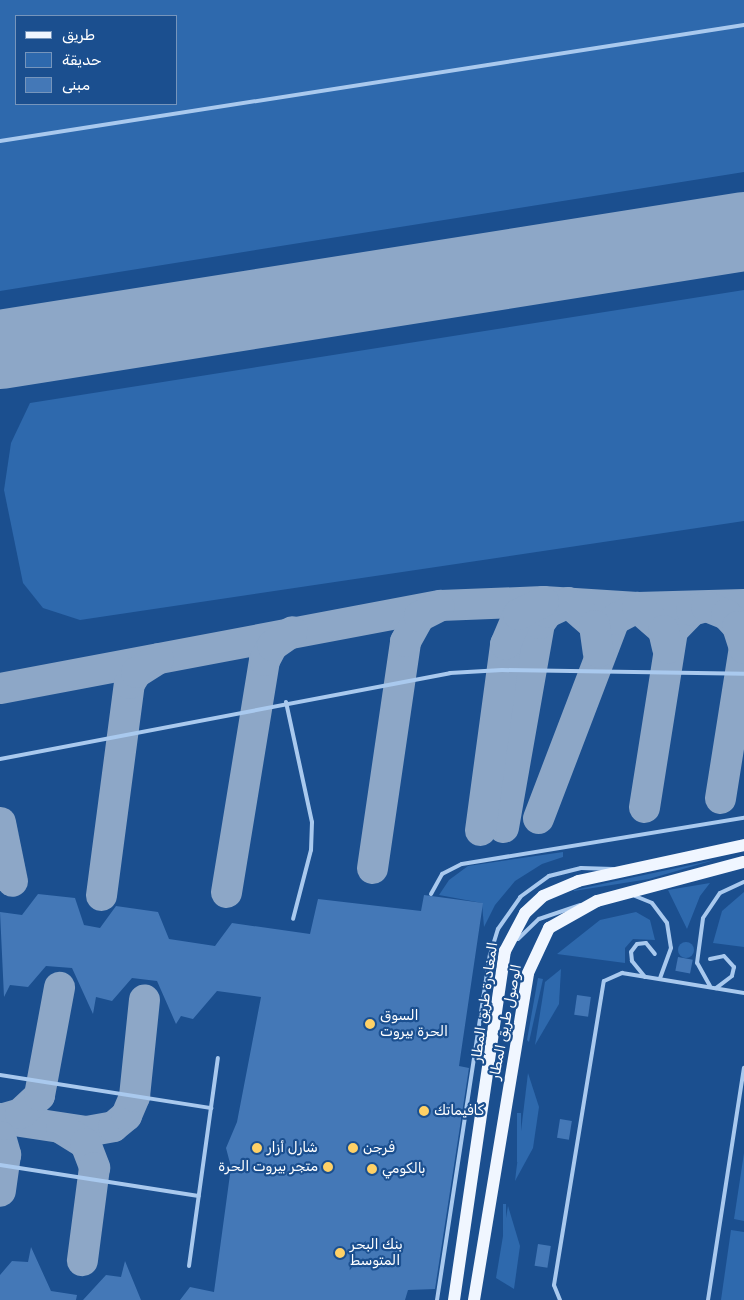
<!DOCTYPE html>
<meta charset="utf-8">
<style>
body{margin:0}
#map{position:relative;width:744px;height:1300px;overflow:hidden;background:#1b4f8f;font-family:Rubik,Vazirmatn,sans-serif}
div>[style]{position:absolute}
.green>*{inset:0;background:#2e69ad;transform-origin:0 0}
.round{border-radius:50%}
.taxiway>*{height:31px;margin:-15.5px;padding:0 15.5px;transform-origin:15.5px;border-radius:15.5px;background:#8da7c7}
.runway>*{height:79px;margin:-39.5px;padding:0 39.5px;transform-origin:39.5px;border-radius:39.5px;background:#8da7c7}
.building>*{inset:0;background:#4478b7;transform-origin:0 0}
.lane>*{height:4px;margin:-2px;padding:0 2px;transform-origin:2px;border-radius:2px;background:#a9c9ee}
.primary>*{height:12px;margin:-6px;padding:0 6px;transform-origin:6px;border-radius:6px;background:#f0f6ff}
.primary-bridge>*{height:12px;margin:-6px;padding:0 6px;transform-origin:6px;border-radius:6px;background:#f0f6ff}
.dots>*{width:14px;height:14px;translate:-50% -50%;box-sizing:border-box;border:2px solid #1b4f8f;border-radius:50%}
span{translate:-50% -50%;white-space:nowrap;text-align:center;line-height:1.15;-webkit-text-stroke:4.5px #1b4f8f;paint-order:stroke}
.street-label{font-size:14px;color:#fff}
.poi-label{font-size:14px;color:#fff}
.left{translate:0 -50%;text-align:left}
.right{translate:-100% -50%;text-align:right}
.legend{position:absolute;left:15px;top:15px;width:162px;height:90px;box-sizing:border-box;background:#1b4f8f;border:1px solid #7695bc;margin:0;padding:6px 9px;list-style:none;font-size:15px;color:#fff}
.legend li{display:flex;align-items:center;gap:10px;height:25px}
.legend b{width:25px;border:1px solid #7695bc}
</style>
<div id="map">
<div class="green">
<div style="clip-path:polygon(evenodd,0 0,744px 0,744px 172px,0 291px,0 0,16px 16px,176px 16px,176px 104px,16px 104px,16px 16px)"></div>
<div style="clip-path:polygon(744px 290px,744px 521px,80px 620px,43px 608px,23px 583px,4px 490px,11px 443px,30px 403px)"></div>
<div style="clip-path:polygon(563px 852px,563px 857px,542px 864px,515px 881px,495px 905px,484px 927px,482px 903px,439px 895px,449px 880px,468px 866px)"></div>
<div style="clip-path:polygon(714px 860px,649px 879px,574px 891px,574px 890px)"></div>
<div style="clip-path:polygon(710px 883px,700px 896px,687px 929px,668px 890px)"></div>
<div style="clip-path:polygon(744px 892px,744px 947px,713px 943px,722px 911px)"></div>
<div style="clip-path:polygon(636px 912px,650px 920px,655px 940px,633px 939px,625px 948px,625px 963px,557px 954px,600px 920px)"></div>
<div class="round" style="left:678px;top:942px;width:16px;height:16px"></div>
<div style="clip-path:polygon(561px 969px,559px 1004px,535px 1045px,545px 982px)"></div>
<div style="clip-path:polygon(538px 978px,543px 979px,529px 1042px,527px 1040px)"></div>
<div style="clip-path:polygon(528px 1073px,539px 1107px,533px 1148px,515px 1181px)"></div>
<div style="left:517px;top:1113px;width:4px;height:49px"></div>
<div style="clip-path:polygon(744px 1153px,744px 1221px,734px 1219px)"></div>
<div style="left:503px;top:1204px;width:3px;height:35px"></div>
<div style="clip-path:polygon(508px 1206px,520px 1246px,514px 1289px,496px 1278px)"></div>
<div style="clip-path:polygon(731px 1230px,744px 1232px,744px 1300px,721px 1300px)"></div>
</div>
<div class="taxiway">
<div style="left:0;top:688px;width:448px;rotate:-10.7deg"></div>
<div style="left:440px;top:605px;width:103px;rotate:-2.2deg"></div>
<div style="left:543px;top:601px;width:94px;rotate:3.7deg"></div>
<div style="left:637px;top:607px;width:107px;rotate:-1.6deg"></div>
<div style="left:720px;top:798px;width:153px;rotate:-81deg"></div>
<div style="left:644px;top:807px;width:179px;rotate:-81deg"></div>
<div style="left:672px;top:630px;width:28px;rotate:-46deg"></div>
<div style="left:691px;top:610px;width:16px;rotate:-15deg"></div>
<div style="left:706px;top:606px;width:22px;rotate:22deg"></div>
<div style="left:726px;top:614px;width:16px;rotate:47deg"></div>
<div style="left:737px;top:626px;width:23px;rotate:72deg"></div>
<div style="left:538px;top:818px;width:213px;rotate:-69.1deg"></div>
<div style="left:614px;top:619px;width:26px;rotate:-28deg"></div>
<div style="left:637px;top:607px;width:35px;rotate:41deg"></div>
<div style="left:663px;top:630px;width:18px;rotate:77deg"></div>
<div style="left:0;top:822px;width:60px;rotate:78.5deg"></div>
<div style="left:503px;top:827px;width:207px;rotate:-80deg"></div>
<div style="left:539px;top:623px;width:14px;rotate:-54deg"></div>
<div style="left:547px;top:612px;width:23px;rotate:-25deg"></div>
<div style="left:568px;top:602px;width:35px;rotate:41deg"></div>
<div style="left:594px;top:625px;width:27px;rotate:82deg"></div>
<div style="left:480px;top:830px;width:188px;rotate:-82.3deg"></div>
<div style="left:505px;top:644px;width:33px;rotate:-67deg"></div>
<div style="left:518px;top:614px;width:28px;rotate:-27deg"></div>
<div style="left:372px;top:868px;width:229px;rotate:-81.7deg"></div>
<div style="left:405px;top:641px;width:29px;rotate:-61deg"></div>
<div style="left:419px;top:616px;width:22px;rotate:-27deg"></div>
<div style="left:226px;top:892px;width:235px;rotate:-80.7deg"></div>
<div style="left:264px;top:660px;width:17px;rotate:-62deg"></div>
<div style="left:272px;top:645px;width:24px;rotate:-35deg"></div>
<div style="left:101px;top:895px;width:214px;rotate:-82.5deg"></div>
<div style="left:129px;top:683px;width:13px;rotate:-58deg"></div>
<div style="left:136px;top:672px;width:26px;rotate:-32deg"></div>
<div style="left:0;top:1118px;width:87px;rotate:8.6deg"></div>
<div style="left:86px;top:1131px;width:27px;rotate:-10deg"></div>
<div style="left:113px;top:1126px;width:17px;rotate:-40deg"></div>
<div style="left:126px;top:1115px;width:21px;rotate:-67deg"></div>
<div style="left:134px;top:1096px;width:97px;rotate:-84.1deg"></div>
<div style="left:3px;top:1118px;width:18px;rotate:-16deg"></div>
<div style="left:20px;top:1113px;width:26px;rotate:-43deg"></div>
<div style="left:39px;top:1095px;width:110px;rotate:-79.5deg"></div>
<div style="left:61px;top:1128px;width:28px;rotate:32deg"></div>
<div style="left:85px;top:1143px;width:26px;rotate:69deg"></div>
<div style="left:94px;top:1167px;width:94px;rotate:97.4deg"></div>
<div style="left:0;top:1136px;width:19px;rotate:74deg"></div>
<div style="left:5px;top:1154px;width:37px;rotate:98deg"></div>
</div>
<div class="runway">
<div style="left:0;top:349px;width:753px;rotate:-9.01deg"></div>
</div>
<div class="building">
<div style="clip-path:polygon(38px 894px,75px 898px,84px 925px,100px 928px,116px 906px,158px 912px,169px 939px,215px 946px,232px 923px,310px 934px,318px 899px,421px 911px,424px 895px,483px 903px,459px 1066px,469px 1068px,435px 1289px,408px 1290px,405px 1300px,180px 1300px,190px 1287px,214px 1292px,231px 1167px,226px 1148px,237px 1122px,261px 997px,217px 991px,193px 1019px,181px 1016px,176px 1024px,157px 981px,132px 978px,112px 1001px,96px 997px,93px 1014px,72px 968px,46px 966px,28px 987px,10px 985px,4px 997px,0 912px,22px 915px)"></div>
<div style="left:678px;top:957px;width:15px;height:14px;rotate:11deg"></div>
<div style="left:577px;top:995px;width:14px;height:20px;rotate:8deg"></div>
<div style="left:560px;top:1119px;width:12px;height:19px;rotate:9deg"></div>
<div style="left:538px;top:1244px;width:13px;height:22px;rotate:9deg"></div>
<div style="clip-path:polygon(31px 1247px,51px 1291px,77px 1295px,76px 1300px,0 1300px,0 1275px,12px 1261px,28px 1262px)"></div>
<div style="clip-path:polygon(125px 1261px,141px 1300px,83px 1300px,106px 1275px,121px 1277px)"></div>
</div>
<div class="lane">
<div style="left:0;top:141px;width:753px;rotate:-8.86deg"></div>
<div style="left:286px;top:702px;width:123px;rotate:77.8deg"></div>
<div style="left:312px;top:822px;width:28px;rotate:92deg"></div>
<div style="left:311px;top:850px;width:71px;rotate:104.6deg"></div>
<div style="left:0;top:759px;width:458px;rotate:-10.8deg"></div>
<div style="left:450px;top:673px;width:52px;rotate:-3.3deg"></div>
<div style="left:502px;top:670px;width:242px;rotate:0.9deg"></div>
<div style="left:431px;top:894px;width:23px;rotate:-61deg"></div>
<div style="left:442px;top:874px;width:22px;rotate:-27deg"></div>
<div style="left:462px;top:864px;width:286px;rotate:-9.3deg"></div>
<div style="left:635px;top:896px;width:18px;rotate:22deg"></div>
<div style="left:652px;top:903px;width:25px;rotate:53deg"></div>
<div style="left:667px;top:923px;width:25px;rotate:81deg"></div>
<div style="left:671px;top:948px;width:33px;rotate:110deg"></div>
<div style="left:518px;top:939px;width:29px;rotate:-44deg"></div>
<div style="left:539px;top:919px;width:43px;rotate:-18.9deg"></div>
<div style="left:710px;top:959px;width:14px;rotate:-12deg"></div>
<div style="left:724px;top:956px;width:15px;rotate:48deg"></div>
<div style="left:734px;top:967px;width:9px;rotate:103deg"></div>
<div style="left:732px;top:976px;width:20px;rotate:143deg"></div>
<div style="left:645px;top:977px;width:21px;rotate:-129deg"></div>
<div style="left:632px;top:961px;width:9px;rotate:-96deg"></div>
<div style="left:631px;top:952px;width:10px;rotate:-53deg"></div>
<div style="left:637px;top:944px;width:9px;rotate:-6deg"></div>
<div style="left:646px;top:943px;width:14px;rotate:51deg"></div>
<div style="left:710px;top:986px;width:26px;rotate:-119deg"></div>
<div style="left:697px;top:963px;width:45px;rotate:-82.4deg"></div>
<div style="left:703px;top:918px;width:30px;rotate:-56deg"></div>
<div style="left:720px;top:893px;width:26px;rotate:-25deg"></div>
<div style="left:0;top:1075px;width:214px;rotate:8.9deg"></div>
<div style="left:0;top:1165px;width:201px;rotate:8.9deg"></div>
<div style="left:189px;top:1266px;width:210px;rotate:-82.1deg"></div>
<div style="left:437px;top:1300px;width:349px;rotate:-81.3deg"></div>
<div style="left:490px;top:955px;width:27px;rotate:-73deg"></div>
<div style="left:498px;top:929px;width:39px;rotate:-55deg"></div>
<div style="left:520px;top:897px;width:36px;rotate:-36deg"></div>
<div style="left:549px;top:876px;width:33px;rotate:-14deg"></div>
<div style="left:581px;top:868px;width:32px;rotate:2deg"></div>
<div style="left:560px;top:1300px;width:16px;rotate:-112deg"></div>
<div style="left:554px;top:1285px;width:308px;rotate:-80.7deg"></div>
<div style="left:604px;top:981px;width:20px;rotate:-24deg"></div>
<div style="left:622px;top:973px;width:124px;rotate:9.3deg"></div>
<div style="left:708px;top:1300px;width:235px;rotate:-81.2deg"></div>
</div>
<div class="primary">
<div style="left:578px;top:881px;width:170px;rotate:-12.2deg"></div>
<div style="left:474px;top:1300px;width:331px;rotate:-80.6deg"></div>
<div style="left:528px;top:973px;width:50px;rotate:-65deg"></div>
<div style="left:549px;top:928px;width:55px;rotate:-29.4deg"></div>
<div style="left:597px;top:901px;width:152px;rotate:-14.9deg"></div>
</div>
<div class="primary-bridge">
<div style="left:454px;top:1300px;width:353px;rotate:-81.7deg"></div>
<div style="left:505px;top:951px;width:43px;rotate:-62.2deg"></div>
<div style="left:525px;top:913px;width:25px;rotate:-43deg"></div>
<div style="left:543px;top:896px;width:38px;rotate:-23deg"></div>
</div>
<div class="dots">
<div style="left:370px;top:1024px;background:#ffd166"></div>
<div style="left:424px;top:1111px;background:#ffd166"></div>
<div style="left:257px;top:1148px;background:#ffd166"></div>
<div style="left:353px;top:1148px;background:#ffd166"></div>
<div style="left:328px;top:1167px;background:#ffd166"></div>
<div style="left:372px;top:1169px;background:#ffd166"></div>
<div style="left:340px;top:1253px;background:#ffd166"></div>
</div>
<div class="street-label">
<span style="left:485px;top:1002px;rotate:-82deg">المغادرة طريق المطار</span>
<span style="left:506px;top:1022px;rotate:-79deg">الوصول طريق المطار</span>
</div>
<div class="poi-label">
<span class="left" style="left:380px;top:1024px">السوق<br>الحرة بيروت</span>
<span class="left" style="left:434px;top:1111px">كافيماتك</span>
<span class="left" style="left:267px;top:1148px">شارل أزار</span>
<span class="left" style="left:363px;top:1148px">فرجن</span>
<span class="right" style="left:318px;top:1167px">متجر بيروت الحرة</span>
<span class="left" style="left:382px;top:1169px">بالكومي</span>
<span class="left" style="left:350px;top:1253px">بنك البحر<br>المتوسط</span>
</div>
<ul class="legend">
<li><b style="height:6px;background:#f0f6ff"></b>طريق</li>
<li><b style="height:14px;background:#2e69ad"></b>حديقة</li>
<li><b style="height:14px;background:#4478b7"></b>مبنى</li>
</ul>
</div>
